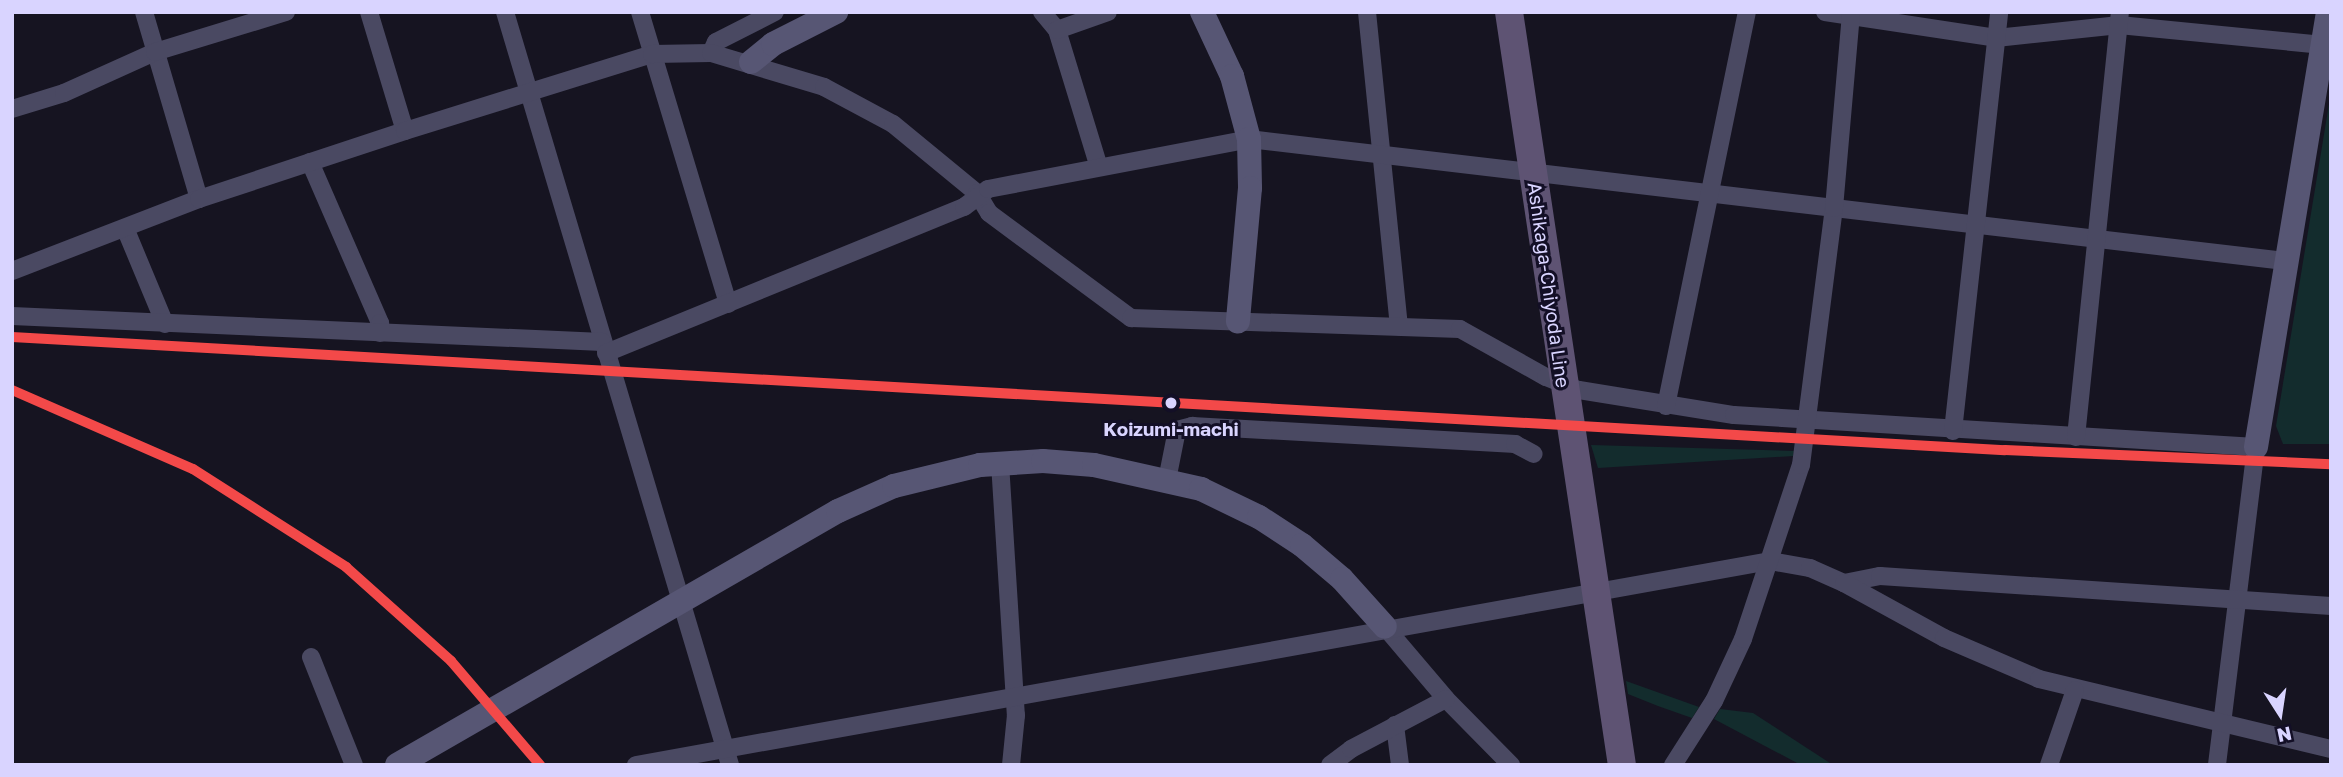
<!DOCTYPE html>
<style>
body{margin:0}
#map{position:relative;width:2343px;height:777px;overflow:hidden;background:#161421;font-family:"Golos Text",sans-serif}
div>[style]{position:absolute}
.green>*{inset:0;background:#132c2d}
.street>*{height:18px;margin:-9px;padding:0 9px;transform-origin:9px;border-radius:9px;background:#4a4962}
.secondary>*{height:24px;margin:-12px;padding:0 12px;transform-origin:12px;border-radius:12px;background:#575674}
.primary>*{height:28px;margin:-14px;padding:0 14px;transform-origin:14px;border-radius:14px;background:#5e5373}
.rail-1>*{height:10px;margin:-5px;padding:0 5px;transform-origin:5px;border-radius:5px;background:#f34949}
.dots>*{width:19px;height:19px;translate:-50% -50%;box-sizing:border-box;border:4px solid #130f26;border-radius:50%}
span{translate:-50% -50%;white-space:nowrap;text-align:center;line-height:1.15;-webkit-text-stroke:6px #130f26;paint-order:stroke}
.street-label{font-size:19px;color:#d9d4ff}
.stop-label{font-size:19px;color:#d9d4ff;font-weight:700}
.frame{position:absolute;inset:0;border:14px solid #d9d4ff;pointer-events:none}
.north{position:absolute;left:2245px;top:679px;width:70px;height:70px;-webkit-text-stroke:5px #130f26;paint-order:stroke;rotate:168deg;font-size:19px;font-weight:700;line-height:28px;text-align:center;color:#d9d4ff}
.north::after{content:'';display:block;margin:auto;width:24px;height:32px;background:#d9d4ff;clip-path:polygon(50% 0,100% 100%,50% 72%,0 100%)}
</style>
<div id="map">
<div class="green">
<div style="clip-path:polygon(2331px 92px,2331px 444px,2283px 444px,2276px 426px)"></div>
<div style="clip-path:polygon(1591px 445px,1794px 451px,1793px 456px,1598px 468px)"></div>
<div style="clip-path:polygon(1626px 681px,1699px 707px,1692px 718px,1658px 706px,1628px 694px)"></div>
<div style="clip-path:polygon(1720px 709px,1753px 713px,1833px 765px,1801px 765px,1714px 719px)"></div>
</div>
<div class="street">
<div style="left:144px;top:12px;width:195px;rotate:73.6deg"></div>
<div style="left:369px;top:12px;width:124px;rotate:73.2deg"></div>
<div style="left:505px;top:12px;width:786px;rotate:73.36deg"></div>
<div style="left:640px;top:12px;width:305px;rotate:73.2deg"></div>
<div style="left:1042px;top:12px;width:23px;rotate:50deg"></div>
<div style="left:1057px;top:30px;width:143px;rotate:73deg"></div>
<div style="left:1367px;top:12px;width:316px;rotate:84.2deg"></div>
<div style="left:1825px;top:12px;width:173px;rotate:8.6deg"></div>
<div style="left:1996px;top:38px;width:124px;rotate:-6deg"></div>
<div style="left:2119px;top:25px;width:205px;rotate:5.6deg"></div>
<div style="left:2323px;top:45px;width:9px;rotate:-21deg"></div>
<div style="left:1057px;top:30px;width:54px;rotate:-19.4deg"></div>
<div style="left:711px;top:53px;width:12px;rotate:-66deg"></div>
<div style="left:716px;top:42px;width:66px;rotate:-27deg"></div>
<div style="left:12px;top:109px;width:54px;rotate:-17.1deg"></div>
<div style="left:64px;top:93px;width:100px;rotate:-24.3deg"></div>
<div style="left:155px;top:52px;width:137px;rotate:-17deg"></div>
<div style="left:310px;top:162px;width:176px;rotate:66.5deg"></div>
<div style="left:380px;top:323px;width:10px;rotate:90deg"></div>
<div style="left:125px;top:228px;width:104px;rotate:67.4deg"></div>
<div style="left:12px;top:271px;width:200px;rotate:-21.1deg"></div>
<div style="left:199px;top:199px;width:217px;rotate:-18.3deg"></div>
<div style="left:405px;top:131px;width:259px;rotate:-17.3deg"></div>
<div style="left:652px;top:54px;width:59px;rotate:-1deg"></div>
<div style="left:711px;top:53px;width:118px;rotate:16.7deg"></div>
<div style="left:824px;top:87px;width:78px;rotate:28.2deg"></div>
<div style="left:893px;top:124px;width:109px;rotate:39.4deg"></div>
<div style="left:977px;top:193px;width:23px;rotate:59deg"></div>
<div style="left:989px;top:213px;width:177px;rotate:36.5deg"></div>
<div style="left:1131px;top:318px;width:329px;rotate:1.9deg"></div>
<div style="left:1460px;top:329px;width:98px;rotate:29.2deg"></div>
<div style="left:1546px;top:377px;width:35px;rotate:22deg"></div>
<div style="left:1579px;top:390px;width:157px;rotate:9.2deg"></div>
<div style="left:1734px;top:415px;width:523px;rotate:3.51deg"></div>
<div style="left:2256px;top:447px;width:320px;rotate:97deg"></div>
<div style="left:12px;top:316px;width:591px;rotate:2.52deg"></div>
<div style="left:606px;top:353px;width:387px;rotate:-22.2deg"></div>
<div style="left:964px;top:207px;width:30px;rotate:-37deg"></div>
<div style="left:988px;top:189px;width:266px;rotate:-10.8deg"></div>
<div style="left:1249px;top:139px;width:1043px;rotate:6.72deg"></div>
<div style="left:1666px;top:406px;width:402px;rotate:-78.4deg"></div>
<div style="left:1953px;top:431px;width:422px;rotate:-83.7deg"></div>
<div style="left:2076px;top:437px;width:427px;rotate:-84.1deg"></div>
<div style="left:1000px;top:463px;width:253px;rotate:86.4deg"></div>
<div style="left:1016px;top:715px;width:50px;rotate:95.7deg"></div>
<div style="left:1167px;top:480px;width:51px;rotate:-78.7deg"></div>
<div style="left:1177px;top:430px;width:16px;rotate:-15deg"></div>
<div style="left:1192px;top:426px;width:324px;rotate:3.2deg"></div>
<div style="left:1515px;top:444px;width:21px;rotate:28deg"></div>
<div style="left:1844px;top:583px;width:37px;rotate:-11deg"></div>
<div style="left:1880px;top:576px;width:452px;rotate:3.8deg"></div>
<div style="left:1385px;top:627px;width:94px;rotate:49.7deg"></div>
<div style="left:1446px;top:699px;width:93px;rotate:45.4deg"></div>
<div style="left:311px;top:657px;width:116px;rotate:68.3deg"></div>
<div style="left:1395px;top:725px;width:40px;rotate:82.9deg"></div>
<div style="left:636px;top:765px;width:1152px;rotate:-10.2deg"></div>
<div style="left:1770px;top:561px;width:41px;rotate:9.9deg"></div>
<div style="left:1810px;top:568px;width:37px;rotate:24deg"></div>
<div style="left:1844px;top:583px;width:114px;rotate:28.8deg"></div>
<div style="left:1944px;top:638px;width:103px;rotate:23.3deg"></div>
<div style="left:2039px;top:679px;width:300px;rotate:13.5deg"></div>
<div style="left:1330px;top:765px;width:26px;rotate:-37deg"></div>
<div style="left:1351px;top:749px;width:107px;rotate:-27.8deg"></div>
<div style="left:1673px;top:765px;width:76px;rotate:-57.4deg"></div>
<div style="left:1714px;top:701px;width:68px;rotate:-64.9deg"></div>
<div style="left:1743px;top:639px;width:183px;rotate:-71.6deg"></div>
<div style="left:1801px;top:465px;width:259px;rotate:-82.7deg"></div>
<div style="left:1834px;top:208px;width:197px;rotate:-85deg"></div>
<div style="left:2049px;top:765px;width:79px;rotate:-70.9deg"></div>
</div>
<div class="secondary">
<div style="left:1202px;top:12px;width:71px;rotate:64.9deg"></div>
<div style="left:1232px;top:76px;width:65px;rotate:74.9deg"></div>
<div style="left:1249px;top:139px;width:49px;rotate:88.8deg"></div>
<div style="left:1250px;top:188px;width:134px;rotate:95.2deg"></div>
<div style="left:751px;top:62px;width:28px;rotate:-39deg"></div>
<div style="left:773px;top:44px;width:71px;rotate:-26.9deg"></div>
<div style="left:2256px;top:447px;width:441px;rotate:-80.6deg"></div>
<div style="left:397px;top:765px;width:509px;rotate:-29.94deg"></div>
<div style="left:838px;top:511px;width:61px;rotate:-24.1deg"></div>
<div style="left:894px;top:486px;width:89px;rotate:-13.7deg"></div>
<div style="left:980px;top:465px;width:63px;rotate:-3.6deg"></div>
<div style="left:1043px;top:461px;width:51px;rotate:4.5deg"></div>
<div style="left:1094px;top:465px;width:110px;rotate:12.6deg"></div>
<div style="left:1201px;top:489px;width:64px;rotate:25.8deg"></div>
<div style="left:1259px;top:517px;width:51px;rotate:33.1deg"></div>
<div style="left:1302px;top:545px;width:52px;rotate:40.4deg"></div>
<div style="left:1342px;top:579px;width:64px;rotate:48.1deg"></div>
</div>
<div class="primary">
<div style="left:1509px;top:12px;width:761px;rotate:81.47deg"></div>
</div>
<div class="rail-1">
<div style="left:12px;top:337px;width:1996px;rotate:3.25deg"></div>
<div style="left:2005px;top:450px;width:326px;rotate:2.5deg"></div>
<div style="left:12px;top:390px;width:197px;rotate:23.6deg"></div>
<div style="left:193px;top:469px;width:182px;rotate:32.6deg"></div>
<div style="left:346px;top:567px;width:141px;rotate:41.8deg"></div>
<div style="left:451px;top:661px;width:137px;rotate:49.4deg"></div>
</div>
<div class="dots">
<div style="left:1171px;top:403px;background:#d9d4ff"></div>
</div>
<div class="street-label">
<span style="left:1549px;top:285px;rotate:82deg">Ashikaga-Chiyoda Line</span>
</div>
<div class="stop-label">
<span style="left:1171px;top:429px">Koizumi-machi</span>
</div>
<div class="frame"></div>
<div class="north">N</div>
</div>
